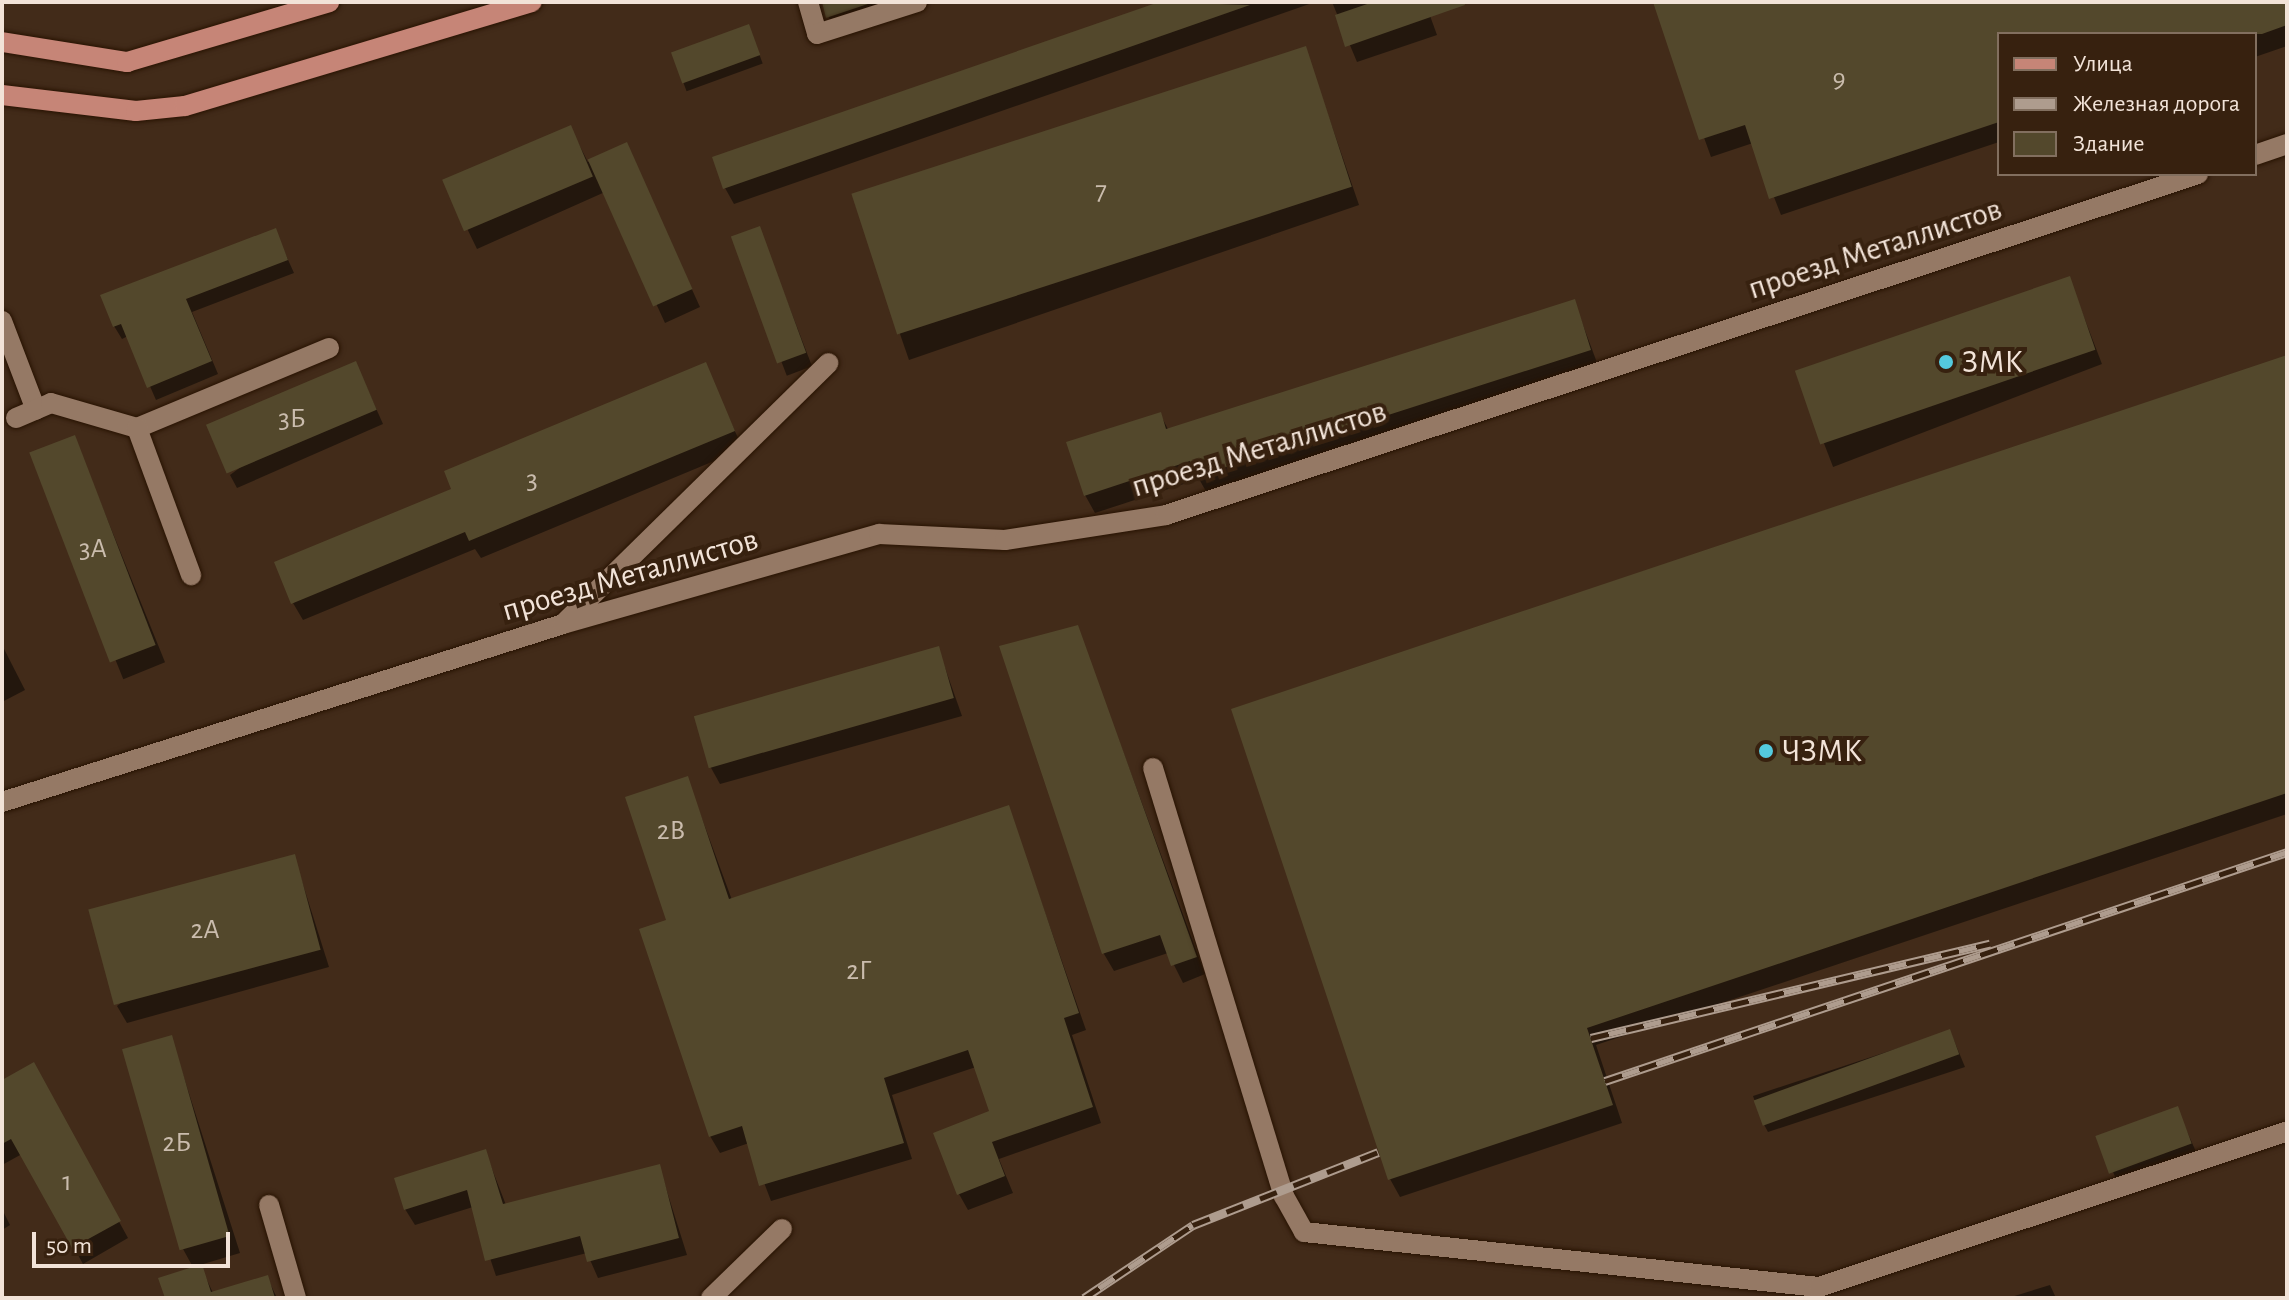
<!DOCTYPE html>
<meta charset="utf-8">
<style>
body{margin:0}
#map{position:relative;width:2289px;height:1300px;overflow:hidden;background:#422b19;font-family:"Alegreya Sans",sans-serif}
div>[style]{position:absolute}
.shadow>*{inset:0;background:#0007;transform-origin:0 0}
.building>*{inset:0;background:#53482c;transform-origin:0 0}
.roads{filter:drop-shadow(0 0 2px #281302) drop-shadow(0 0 2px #281302)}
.minor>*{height:20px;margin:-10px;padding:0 10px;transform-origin:10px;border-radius:10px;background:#957965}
.major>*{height:20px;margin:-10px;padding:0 10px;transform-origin:10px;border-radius:10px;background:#c68577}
.rail>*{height:9px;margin-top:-4.5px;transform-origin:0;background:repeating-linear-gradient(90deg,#37210f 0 18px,#ae9c8e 0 36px);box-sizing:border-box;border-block:2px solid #ae9c8e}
.dots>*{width:22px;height:22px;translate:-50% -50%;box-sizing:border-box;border:4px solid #37210f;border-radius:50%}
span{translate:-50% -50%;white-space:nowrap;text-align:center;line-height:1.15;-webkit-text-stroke:8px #37210f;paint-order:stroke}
.number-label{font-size:28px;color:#cabcad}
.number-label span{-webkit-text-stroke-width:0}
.street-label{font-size:32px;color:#f2e3d8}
.poi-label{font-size:32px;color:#f2e3d8}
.left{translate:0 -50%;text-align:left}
.frame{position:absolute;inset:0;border:4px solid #f2e3d8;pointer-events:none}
.legend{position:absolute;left:1997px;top:32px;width:260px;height:144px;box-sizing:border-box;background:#37210f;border:2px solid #826f5f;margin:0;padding:10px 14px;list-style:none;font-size:24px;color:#f2e3d8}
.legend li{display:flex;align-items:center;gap:16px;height:40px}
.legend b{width:40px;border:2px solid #826f5f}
.scale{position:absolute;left:32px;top:1232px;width:198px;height:36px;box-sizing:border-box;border:4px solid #f2e3d8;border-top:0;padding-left:10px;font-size:24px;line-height:28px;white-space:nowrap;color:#f2e3d8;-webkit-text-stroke:6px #37210f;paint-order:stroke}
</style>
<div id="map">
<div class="shadow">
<div style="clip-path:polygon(823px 2px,886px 2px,830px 20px)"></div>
<div style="clip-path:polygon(1165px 2px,1315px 2px,734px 204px,725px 188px,715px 158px)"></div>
<div style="clip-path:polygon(1332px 2px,1425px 2px,1437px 35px,1357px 62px)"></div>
<div style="clip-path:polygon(1655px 2px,2287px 2px,2287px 46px,2255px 57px,2255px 34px,1999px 34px,1999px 142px,1781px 215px,1753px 143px,1711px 157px)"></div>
<div style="left:749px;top:26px;width:40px;height:81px;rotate:70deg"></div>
<div style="left:1305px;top:48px;width:166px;height:476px;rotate:71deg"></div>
<div style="clip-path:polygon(570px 127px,588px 162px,626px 145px,700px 307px,665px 323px,605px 192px,477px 249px,445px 183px)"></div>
<div style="left:759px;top:228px;width:148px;height:27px;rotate:69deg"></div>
<div style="clip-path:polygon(275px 231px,294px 273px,192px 312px,218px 374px,156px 400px,128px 336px,122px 339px,114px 326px)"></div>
<div style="left:2069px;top:278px;width:92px;height:288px;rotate:69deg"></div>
<div style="clip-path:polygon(1574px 301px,1599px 368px,1207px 493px,1199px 479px,1095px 513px,1085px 495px,1160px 414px,1169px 431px)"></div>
<div style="clip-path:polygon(2287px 357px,2287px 814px,1596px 1045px,1622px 1123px,1400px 1197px,1390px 1179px)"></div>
<div style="clip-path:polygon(705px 365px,743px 449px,481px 558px,475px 549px,303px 620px,293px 603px,454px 490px)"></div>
<div style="clip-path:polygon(362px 377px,383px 424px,237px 488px,230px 475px)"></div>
<div style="left:74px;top:437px;width:243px;height:45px;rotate:68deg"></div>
<div style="clip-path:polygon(1077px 627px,1205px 974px,1183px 983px,1168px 953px,1114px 971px,1104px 954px,1002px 647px)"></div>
<div style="clip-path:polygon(2px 645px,25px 690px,2px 702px)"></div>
<div style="clip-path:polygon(938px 648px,962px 716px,720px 784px,710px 766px)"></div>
<div style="clip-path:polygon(687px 778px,732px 900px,1008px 807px,1086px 1030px,1072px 1035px,1101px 1123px,999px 1159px,1013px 1193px,968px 1210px,959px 1194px,992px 1112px,976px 1067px,892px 1095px,912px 1159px,771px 1201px,749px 1143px,720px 1153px,710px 1136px,668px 922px)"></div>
<div style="clip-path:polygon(294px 856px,329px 967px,127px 1023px,117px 1006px)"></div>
<div style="clip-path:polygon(1950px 1031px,1965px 1067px,1768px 1132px,1761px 1119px,1753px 1096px)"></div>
<div style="clip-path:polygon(171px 1037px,240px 1253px,200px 1265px,213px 1293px,267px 1277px,277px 1298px,167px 1298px,194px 1269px,183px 1249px)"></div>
<div style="clip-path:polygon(33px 1065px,128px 1238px,83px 1264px,22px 1154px,2px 1165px,2px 1082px)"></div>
<div style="left:2177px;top:1109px;width:52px;height:84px;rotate:66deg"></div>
<div style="clip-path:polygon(485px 1151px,506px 1205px,659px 1166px,687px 1255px,598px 1278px,587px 1253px,496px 1276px,473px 1207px,415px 1225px,405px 1209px)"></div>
<div style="clip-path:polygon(2px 1209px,10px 1225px,2px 1230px)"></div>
<div style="clip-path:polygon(2050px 1285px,2056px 1298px,2008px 1298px)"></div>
</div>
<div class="building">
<div style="clip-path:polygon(822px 2px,874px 2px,826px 18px)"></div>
<div style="clip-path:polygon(1159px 2px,1250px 5px,723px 189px,712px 157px)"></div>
<div style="clip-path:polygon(1373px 2px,1464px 2px,1465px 5px,1345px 47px,1335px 15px)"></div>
<div style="clip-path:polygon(1653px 2px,2287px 2px,2287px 25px,2262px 34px,1999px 34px,1999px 122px,1769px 199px,1745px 125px,1699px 140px)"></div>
<div style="left:749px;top:24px;width:33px;height:83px;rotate:70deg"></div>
<div style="left:1306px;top:46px;width:148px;height:478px;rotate:72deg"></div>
<div style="left:571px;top:125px;width:56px;height:140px;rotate:67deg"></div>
<div style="left:627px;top:142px;width:161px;height:43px;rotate:66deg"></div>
<div style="left:760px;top:226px;width:135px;height:31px;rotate:70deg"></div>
<div style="clip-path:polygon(276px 228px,288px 260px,186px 299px,212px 361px,147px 388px,121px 324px,113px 327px,100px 295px)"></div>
<div style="left:2070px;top:276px;width:78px;height:291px;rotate:71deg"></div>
<div style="clip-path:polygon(1575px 299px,1591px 350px,1195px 477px,1190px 461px,1084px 496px,1066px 442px,1161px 412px,1166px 429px)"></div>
<div style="clip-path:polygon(2287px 355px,2287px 793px,1587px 1028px,1613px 1105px,1388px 1180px,1231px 709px)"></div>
<div style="left:356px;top:361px;width:53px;height:163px;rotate:67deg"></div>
<div style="clip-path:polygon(706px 362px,735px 431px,469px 541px,465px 532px,291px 604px,274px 562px,451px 489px,444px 471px)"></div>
<div style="left:75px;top:435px;width:225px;height:49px;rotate:69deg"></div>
<div style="clip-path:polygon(1078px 625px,1197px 957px,1171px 966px,1160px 935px,1102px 954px,999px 646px)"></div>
<div style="left:939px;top:646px;width:54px;height:255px;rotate:74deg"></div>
<div style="clip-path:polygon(688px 776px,729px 899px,1009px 805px,1079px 1013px,1064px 1018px,1093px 1107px,992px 1142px,1005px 1176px,957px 1195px,933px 1133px,989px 1111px,968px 1050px,884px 1078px,904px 1143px,759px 1186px,742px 1126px,709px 1137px,639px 929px,666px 920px,625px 797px)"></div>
<div style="left:295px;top:854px;width:99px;height:214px;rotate:75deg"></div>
<div style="left:1950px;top:1029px;width:27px;height:209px;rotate:70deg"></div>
<div style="left:172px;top:1035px;width:209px;height:52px;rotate:74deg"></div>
<div style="clip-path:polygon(34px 1062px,121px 1221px,72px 1248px,11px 1139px,2px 1144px,2px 1080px)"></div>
<div style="left:2178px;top:1106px;width:40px;height:88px;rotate:70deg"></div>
<div style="clip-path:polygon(486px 1149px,503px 1204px,660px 1164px,679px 1238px,587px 1262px,580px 1236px,485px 1261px,467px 1190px,404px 1210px,394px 1178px)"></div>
<div style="clip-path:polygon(202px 1264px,211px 1292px,268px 1275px,275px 1298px,165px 1298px,158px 1278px)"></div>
</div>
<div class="roads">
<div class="minor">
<div style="left:808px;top:2px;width:33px;rotate:74deg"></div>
<div style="left:817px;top:34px;width:105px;rotate:-17.7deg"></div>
<div style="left:2255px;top:155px;width:34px;rotate:-19deg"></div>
<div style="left:2px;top:321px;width:95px;rotate:69.1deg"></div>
<div style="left:16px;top:418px;width:38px;rotate:-23deg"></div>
<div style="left:51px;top:403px;width:90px;rotate:16.2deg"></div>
<div style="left:137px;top:428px;width:208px;rotate:-22.6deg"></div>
<div style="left:137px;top:428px;width:157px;rotate:69.8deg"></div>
<div style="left:566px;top:621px;width:368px;rotate:-44.5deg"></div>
<div style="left:1153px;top:768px;width:448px;rotate:73deg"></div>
<div style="left:1284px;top:1196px;width:41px;rotate:60.9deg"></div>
<div style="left:1304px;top:1232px;width:518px;rotate:6.1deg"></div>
<div style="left:1819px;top:1287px;width:493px;rotate:-18.4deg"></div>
<div style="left:2px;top:802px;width:589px;rotate:-17.6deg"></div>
<div style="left:563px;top:624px;width:329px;rotate:-15.9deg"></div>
<div style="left:879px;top:534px;width:126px;rotate:2.7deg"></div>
<div style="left:1005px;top:540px;width:163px;rotate:-8.8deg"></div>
<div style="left:1166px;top:515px;width:1087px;rotate:-18.28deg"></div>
<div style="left:269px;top:1205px;width:97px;rotate:73.8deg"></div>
<div style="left:711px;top:1298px;width:99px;rotate:-44.2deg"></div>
</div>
<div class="major">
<div style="left:2px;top:42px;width:127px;rotate:9.1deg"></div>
<div style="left:127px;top:62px;width:211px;rotate:-16.5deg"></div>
<div style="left:2px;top:95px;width:135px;rotate:6.8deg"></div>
<div style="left:136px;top:111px;width:49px;rotate:-5.8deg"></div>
<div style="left:185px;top:106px;width:362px;rotate:-16.7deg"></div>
</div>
</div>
<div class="rail">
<div style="left:1591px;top:1038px;width:410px;rotate:-13.3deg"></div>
<div style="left:1605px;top:1081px;width:719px;rotate:-18.56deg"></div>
<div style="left:1084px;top:1298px;width:131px;rotate:-33.8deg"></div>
<div style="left:1193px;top:1225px;width:199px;rotate:-21.5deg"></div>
</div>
<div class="dots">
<div style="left:1946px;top:362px;background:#54cade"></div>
<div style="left:1766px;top:751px;background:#54cade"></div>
</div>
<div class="number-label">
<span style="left:1839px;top:79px">9</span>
<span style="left:1101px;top:191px">7</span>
<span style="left:292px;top:419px">3Б</span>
<span style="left:532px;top:480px">3</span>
<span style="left:93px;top:549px">3А</span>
<span style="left:671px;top:831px">2В</span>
<span style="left:205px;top:930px">2А</span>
<span style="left:859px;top:971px">2Г</span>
<span style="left:177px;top:1143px">2Б</span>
<span style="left:67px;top:1182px">1</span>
</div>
<div class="street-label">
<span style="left:1875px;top:249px;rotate:-18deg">проезд Металлистов</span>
<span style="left:1259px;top:449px;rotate:-17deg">проезд Металлистов</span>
<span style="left:630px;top:575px;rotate:-16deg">проезд Металлистов</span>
</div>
<div class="poi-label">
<span class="left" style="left:1962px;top:362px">ЗМК</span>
<span class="left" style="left:1782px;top:751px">ЧЗМК</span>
</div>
<div class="frame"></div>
<ul class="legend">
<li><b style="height:10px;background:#c68577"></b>Улица</li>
<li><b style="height:10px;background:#ae9c8e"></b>Железная дорога</li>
<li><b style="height:22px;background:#53482c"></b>Здание</li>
</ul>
<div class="scale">50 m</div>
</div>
